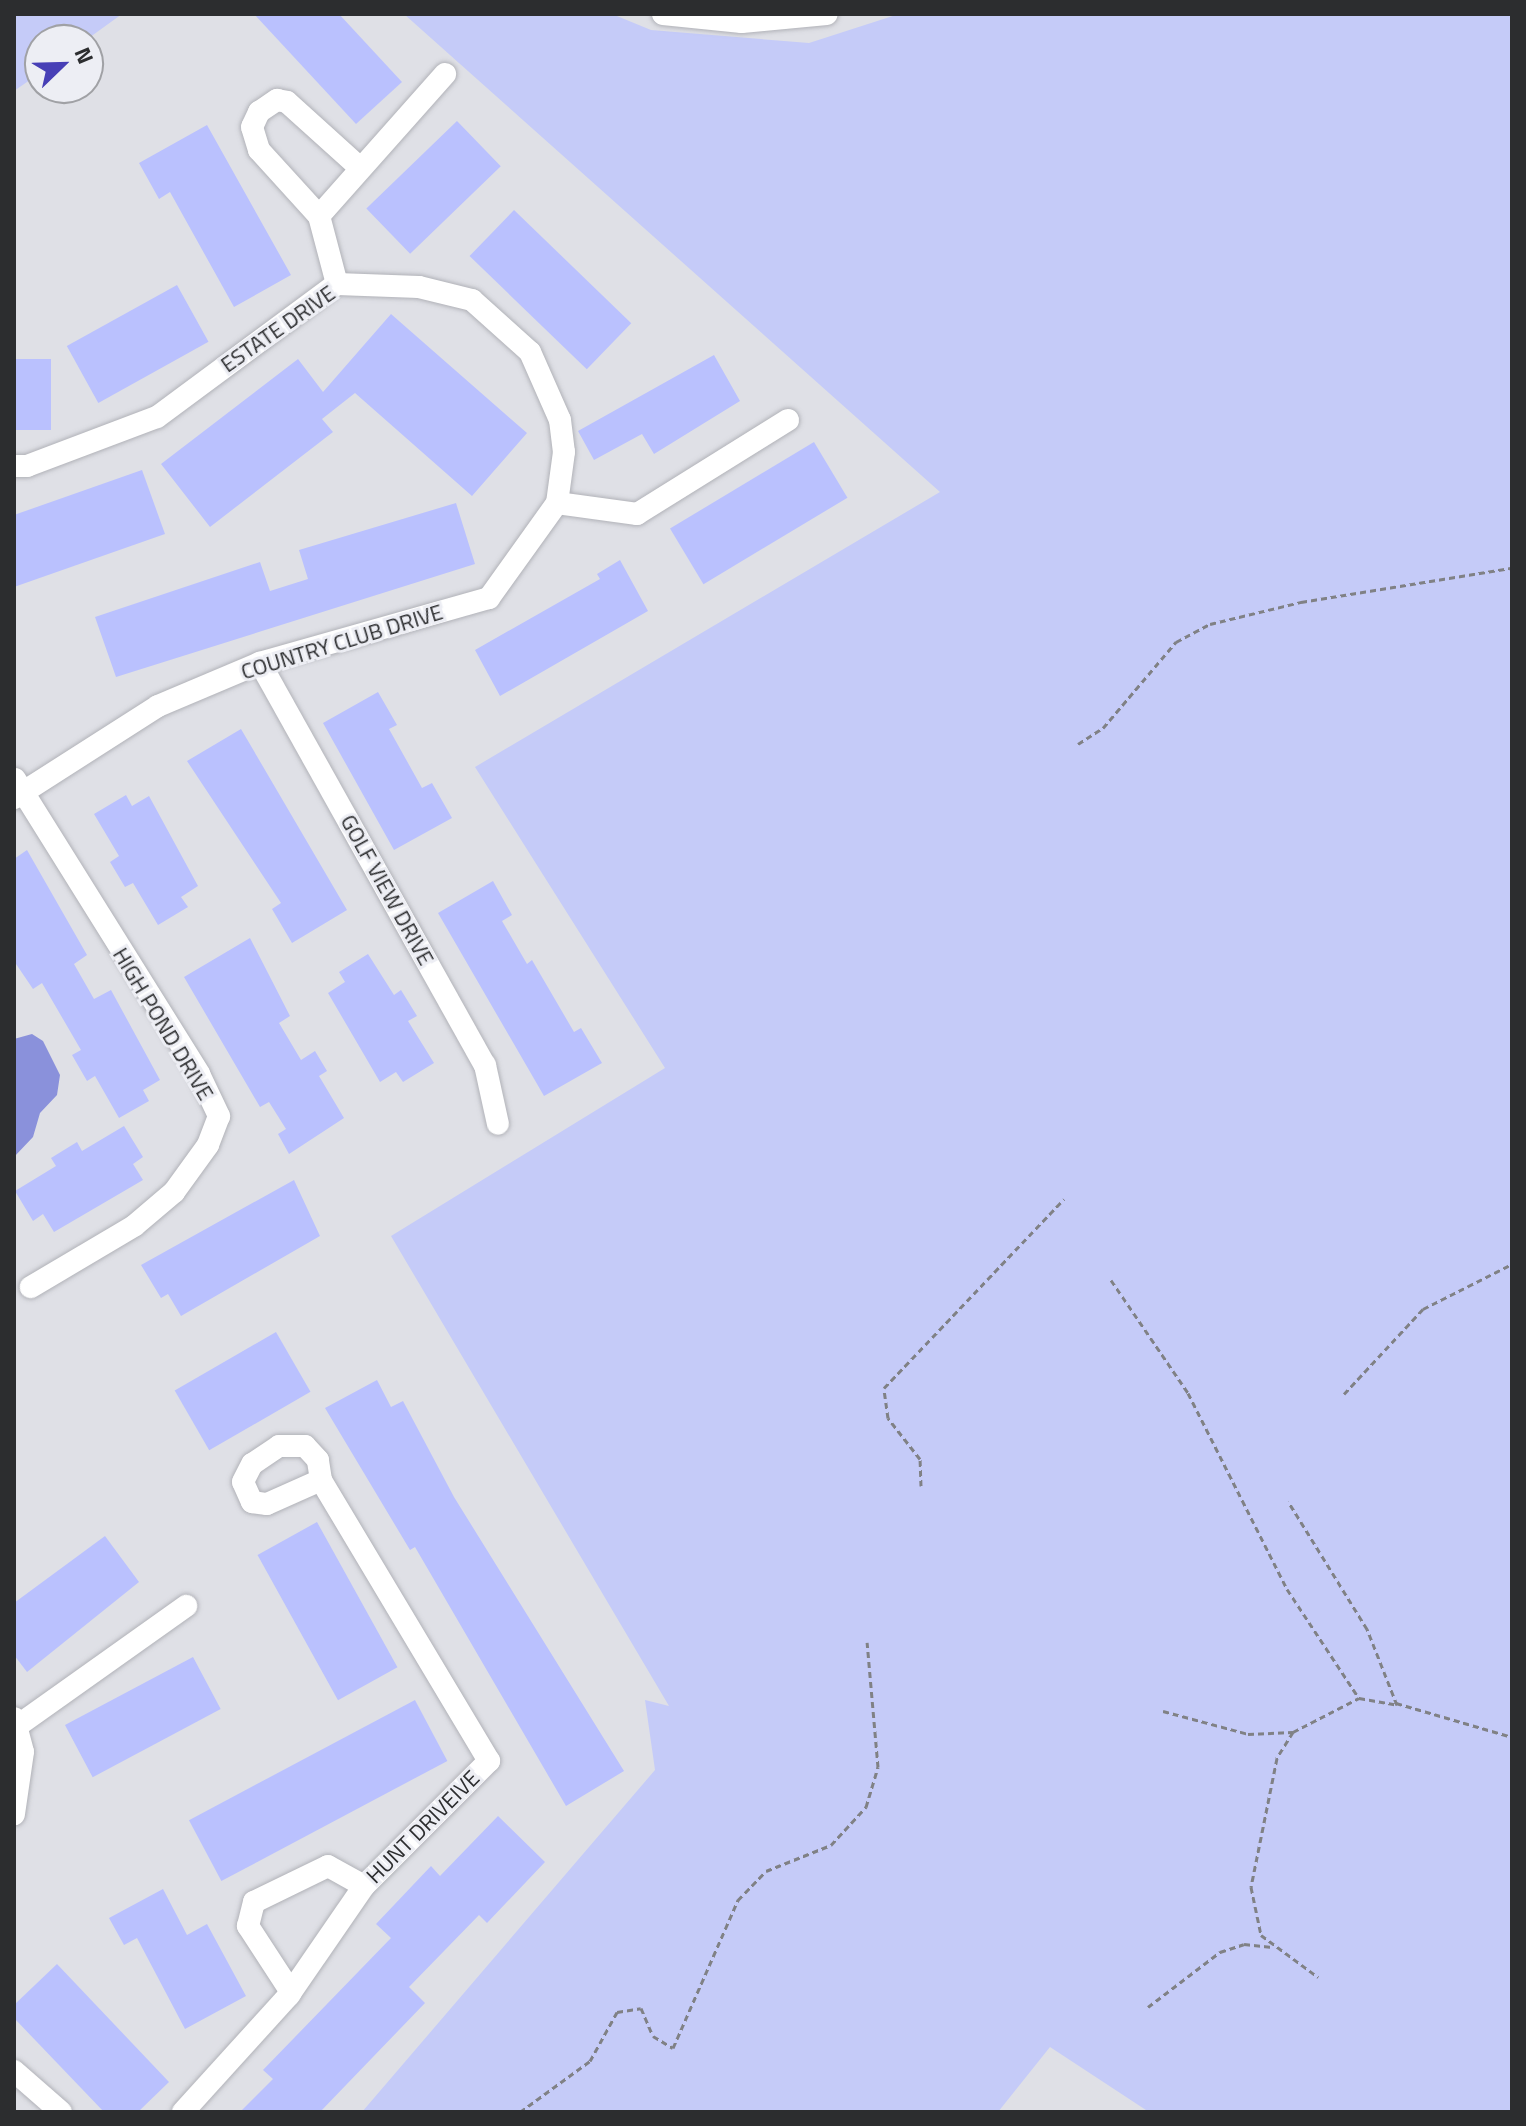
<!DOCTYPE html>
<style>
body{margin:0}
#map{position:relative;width:1526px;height:2126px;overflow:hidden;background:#dfe0e6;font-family:"Titillium Web",sans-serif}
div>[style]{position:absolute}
.green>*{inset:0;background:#c5cbf8}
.water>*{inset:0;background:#8a91db}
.building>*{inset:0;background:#bac1fe;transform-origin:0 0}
.path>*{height:3px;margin-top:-1.5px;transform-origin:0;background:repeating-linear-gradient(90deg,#808185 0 6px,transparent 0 10px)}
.roads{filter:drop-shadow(0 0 2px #b1b2b8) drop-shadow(0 0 2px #b1b2b8)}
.street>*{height:22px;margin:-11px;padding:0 11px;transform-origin:11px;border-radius:11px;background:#fff}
span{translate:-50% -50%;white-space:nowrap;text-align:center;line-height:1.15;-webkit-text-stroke:6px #edeef4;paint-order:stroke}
.street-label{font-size:22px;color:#2c2d2f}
.frame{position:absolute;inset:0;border:16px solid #2c2d2f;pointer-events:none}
.north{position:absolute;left:24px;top:24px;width:80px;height:80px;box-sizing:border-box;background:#edeef4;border:2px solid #a0a1a5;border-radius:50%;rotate:67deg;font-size:22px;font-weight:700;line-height:32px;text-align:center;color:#2c2d2f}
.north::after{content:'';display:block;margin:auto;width:28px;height:36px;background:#473fb6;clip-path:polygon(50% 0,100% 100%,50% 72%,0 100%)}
</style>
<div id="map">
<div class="green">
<div style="clip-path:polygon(14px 14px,122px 14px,86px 40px,40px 40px,40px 73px,14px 91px)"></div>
<div style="clip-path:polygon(404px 14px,612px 14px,651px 30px,809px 43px,899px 14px,1512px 14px,1512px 2112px,1149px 2112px,1050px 2047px,998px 2112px,362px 2112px,655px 1770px,645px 1700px,669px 1706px,391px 1236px,665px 1068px,475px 767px,940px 492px)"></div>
</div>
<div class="water">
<div style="clip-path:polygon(32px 1034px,43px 1041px,60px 1075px,57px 1095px,40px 1113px,33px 1137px,14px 1157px,14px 1039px)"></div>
</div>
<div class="building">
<div style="clip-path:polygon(254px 14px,339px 14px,402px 82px,356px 124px)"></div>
<div style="left:457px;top:121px;width:63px;height:126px;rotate:46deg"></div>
<div style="clip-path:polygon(207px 125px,291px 275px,234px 307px,170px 192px,159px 199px,139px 163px)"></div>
<div style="left:514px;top:210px;width:163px;height:64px;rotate:44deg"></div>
<div style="left:177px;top:285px;width:65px;height:126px;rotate:61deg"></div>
<div style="clip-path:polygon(391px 314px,527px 433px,472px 496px,355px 393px,322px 419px,333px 432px,210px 527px,161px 464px,298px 359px,323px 392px)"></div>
<div style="clip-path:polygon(714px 355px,740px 401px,654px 454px,642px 434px,594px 460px,578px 431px)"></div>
<div style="left:14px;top:359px;width:37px;height:71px"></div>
<div style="left:814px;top:442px;width:65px;height:168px;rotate:59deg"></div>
<div style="clip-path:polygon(142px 470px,165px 534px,14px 587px,14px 515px)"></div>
<div style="clip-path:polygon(456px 503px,475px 564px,116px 677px,95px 617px,260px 562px,270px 591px,308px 579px,299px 550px)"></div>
<div style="clip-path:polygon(620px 560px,648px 611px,500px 696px,475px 650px,600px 579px,597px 574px)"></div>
<div style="clip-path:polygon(378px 692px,397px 725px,389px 729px,422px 788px,432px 783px,452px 818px,394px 850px,323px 723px)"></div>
<div style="clip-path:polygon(241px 729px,347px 910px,292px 943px,272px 909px,281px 903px,187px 761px)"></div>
<div style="clip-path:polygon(126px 795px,132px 806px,149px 796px,198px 886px,181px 897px,188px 907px,158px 925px,133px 883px,125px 887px,110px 862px,119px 856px,94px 814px)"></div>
<div style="clip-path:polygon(27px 850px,87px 955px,74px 964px,94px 999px,111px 990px,160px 1080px,143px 1090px,149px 1101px,119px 1118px,95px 1076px,87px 1081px,72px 1055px,81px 1050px,42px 983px,33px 989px,14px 961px,14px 859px)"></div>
<div style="clip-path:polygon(493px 881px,512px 915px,502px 921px,527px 964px,532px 960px,574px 1032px,581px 1028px,602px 1063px,544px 1096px,438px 913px)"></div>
<div style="clip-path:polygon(250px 938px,290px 1016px,279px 1023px,301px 1060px,315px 1051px,327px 1071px,319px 1076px,344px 1118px,289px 1154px,278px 1134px,286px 1129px,269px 1102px,260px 1107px,184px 977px)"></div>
<div style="clip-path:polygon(368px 954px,394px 995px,401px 990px,417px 1016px,408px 1021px,434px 1063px,403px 1082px,396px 1072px,380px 1082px,328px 993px,345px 982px,339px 972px)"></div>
<div style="clip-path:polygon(124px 1126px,143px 1157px,133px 1164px,143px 1180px,54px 1232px,43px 1214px,33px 1221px,15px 1191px,56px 1166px,51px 1158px,77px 1142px,82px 1151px)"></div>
<div style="clip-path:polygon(294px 1180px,320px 1236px,181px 1316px,168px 1294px,161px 1298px,141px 1265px)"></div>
<div style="left:276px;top:1332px;width:69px;height:117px;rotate:60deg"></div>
<div style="clip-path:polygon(377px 1380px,391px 1407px,403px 1401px,454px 1497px,624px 1771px,566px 1806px,415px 1547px,410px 1550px,325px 1408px)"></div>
<div style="left:317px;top:1522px;width:166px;height:68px;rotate:61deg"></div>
<div style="clip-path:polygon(105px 1536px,139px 1582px,27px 1672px,14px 1655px,14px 1603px)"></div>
<div style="left:193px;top:1657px;width:59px;height:145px;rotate:62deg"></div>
<div style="left:415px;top:1700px;width:69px;height:256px;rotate:62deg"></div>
<div style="clip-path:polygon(498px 1816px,545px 1862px,487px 1923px,479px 1915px,409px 1987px,425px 2003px,320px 2112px,240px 2112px,273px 2079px,263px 2070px,391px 1938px,376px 1924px,431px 1866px,440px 1876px)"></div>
<div style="clip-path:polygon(163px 1889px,187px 1935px,207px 1924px,246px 1996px,185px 2029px,137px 1938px,124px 1945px,109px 1918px)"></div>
<div style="clip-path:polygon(57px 1964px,169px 2082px,138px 2112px,104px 2112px,14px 2018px,14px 2005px)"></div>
</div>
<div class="path">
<div style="left:1078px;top:744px;width:30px;rotate:-33deg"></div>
<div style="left:1103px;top:728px;width:113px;rotate:-49.7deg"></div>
<div style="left:1176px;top:642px;width:38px;rotate:-28deg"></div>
<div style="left:1210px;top:624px;width:94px;rotate:-13.6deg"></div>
<div style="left:1301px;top:602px;width:214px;rotate:-9.2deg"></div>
<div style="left:1111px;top:1280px;width:137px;rotate:55.7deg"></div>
<div style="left:1188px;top:1393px;width:220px;rotate:63.2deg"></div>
<div style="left:1287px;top:1589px;width:131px;rotate:56.6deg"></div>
<div style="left:1359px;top:1698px;width:39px;rotate:10deg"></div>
<div style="left:1397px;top:1705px;width:82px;rotate:-111.5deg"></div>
<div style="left:1367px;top:1629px;width:150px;rotate:-121.7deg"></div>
<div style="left:1344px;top:1394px;width:116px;rotate:-47.1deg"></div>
<div style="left:1423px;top:1309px;width:100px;rotate:-26.8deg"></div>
<div style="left:921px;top:1486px;width:27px;rotate:-92deg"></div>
<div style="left:920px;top:1459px;width:52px;rotate:-128deg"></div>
<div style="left:888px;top:1418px;width:30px;rotate:-98deg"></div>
<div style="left:884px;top:1388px;width:261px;rotate:-46.4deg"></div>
<div style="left:1396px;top:1703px;width:121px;rotate:16.3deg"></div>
<div style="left:1163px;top:1711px;width:88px;rotate:15.1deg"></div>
<div style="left:1248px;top:1734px;width:45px;rotate:-2.5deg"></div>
<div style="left:1293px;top:1732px;width:74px;rotate:-27.3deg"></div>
<div style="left:1293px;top:1732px;width:31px;rotate:122deg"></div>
<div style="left:1277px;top:1758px;width:132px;rotate:101.4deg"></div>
<div style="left:1251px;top:1887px;width:49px;rotate:78.2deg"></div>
<div style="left:1261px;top:1935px;width:71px;rotate:36.4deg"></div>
<div style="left:1148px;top:2007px;width:91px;rotate:-37.4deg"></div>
<div style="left:1220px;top:1952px;width:25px;rotate:-18deg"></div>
<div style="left:1244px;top:1944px;width:30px;rotate:6deg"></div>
<div style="left:520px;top:2112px;width:87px;rotate:-36.1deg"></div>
<div style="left:590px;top:2061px;width:56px;rotate:-61.1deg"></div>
<div style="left:617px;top:2012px;width:24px;rotate:-9deg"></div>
<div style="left:641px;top:2008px;width:30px;rotate:67deg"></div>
<div style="left:653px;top:2036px;width:23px;rotate:31deg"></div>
<div style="left:673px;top:2048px;width:162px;rotate:-66.3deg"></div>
<div style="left:738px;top:1900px;width:40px;rotate:-46deg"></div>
<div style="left:766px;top:1871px;width:70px;rotate:-21.8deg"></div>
<div style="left:831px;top:1845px;width:52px;rotate:-47.4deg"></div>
<div style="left:866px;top:1807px;width:42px;rotate:-73.3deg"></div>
<div style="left:878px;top:1767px;width:125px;rotate:-95deg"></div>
</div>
<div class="roads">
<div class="street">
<div style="left:663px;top:14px;width:79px;rotate:5.8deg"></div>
<div style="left:742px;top:22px;width:85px;rotate:-5.4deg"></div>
<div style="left:319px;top:216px;width:89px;rotate:-132.3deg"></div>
<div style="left:259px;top:150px;width:24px;rotate:-107deg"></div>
<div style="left:252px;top:127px;width:17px;rotate:-65deg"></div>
<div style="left:259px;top:112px;width:22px;rotate:-34deg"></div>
<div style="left:277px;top:100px;width:10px;rotate:11deg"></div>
<div style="left:287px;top:102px;width:98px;rotate:42.1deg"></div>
<div style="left:337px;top:284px;width:70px;rotate:-104.8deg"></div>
<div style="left:319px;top:216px;width:190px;rotate:-48.4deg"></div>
<div style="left:14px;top:466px;width:13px"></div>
<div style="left:27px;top:466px;width:139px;rotate:-20.7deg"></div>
<div style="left:157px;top:417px;width:224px;rotate:-36.5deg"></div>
<div style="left:337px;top:284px;width:82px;rotate:2.1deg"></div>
<div style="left:419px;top:287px;width:55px;rotate:13.8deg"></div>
<div style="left:472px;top:300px;width:78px;rotate:41.9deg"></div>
<div style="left:530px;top:352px;width:74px;rotate:66.2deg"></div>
<div style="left:560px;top:420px;width:32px;rotate:83deg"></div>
<div style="left:564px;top:452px;width:51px;rotate:97.8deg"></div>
<div style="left:557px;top:503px;width:117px;rotate:125.6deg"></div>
<div style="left:489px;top:598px;width:238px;rotate:164.2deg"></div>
<div style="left:260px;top:663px;width:111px;rotate:157.1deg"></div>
<div style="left:158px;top:706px;width:171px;rotate:147.4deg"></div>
<div style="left:557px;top:503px;width:81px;rotate:7.8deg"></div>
<div style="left:637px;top:514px;width:178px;rotate:-31.9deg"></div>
<div style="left:260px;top:663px;width:461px;rotate:60.8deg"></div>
<div style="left:485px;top:1065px;width:60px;rotate:77.6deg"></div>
<div style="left:15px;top:779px;width:348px;rotate:58deg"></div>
<div style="left:199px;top:1074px;width:47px;rotate:64.5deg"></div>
<div style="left:219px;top:1116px;width:31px;rotate:111deg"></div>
<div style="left:208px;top:1145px;width:58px;rotate:125.9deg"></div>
<div style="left:174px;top:1192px;width:52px;rotate:139.6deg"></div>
<div style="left:134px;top:1226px;width:120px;rotate:149.4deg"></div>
<div style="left:14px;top:1718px;width:35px;rotate:75deg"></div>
<div style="left:23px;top:1752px;width:63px;rotate:98.3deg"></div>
<div style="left:20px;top:1724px;width:204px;rotate:-35.4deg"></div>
<div style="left:291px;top:1992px;width:79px;rotate:-123.1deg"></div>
<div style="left:248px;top:1926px;width:25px;rotate:-76deg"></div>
<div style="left:254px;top:1902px;width:82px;rotate:-25.9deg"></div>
<div style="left:328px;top:1866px;width:41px;rotate:29.1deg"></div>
<div style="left:14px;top:2071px;width:62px;rotate:41.1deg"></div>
<div style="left:183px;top:2112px;width:158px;rotate:-47.8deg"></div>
<div style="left:289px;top:1995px;width:132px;rotate:-55.5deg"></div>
<div style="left:364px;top:1886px;width:177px;rotate:-45deg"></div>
<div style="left:489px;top:1761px;width:327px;rotate:-120.9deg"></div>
<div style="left:321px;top:1480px;width:20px;rotate:-99deg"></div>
<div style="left:318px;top:1460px;width:19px;rotate:-133deg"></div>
<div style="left:305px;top:1446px;width:26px;rotate:180deg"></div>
<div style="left:279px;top:1446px;width:32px;rotate:146deg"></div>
<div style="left:252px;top:1464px;width:20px;rotate:117deg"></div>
<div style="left:243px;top:1482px;width:22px;rotate:66deg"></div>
<div style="left:252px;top:1502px;width:15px;rotate:8deg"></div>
<div style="left:267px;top:1504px;width:59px;rotate:-24deg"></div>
</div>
</div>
<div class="street-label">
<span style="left:278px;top:329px;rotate:-35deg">ESTATE DRIVE</span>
<span style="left:342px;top:642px;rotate:-17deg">COUNTRY CLUB DRIVE</span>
<span style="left:387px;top:890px;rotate:61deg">GOLF VIEW DRIVE</span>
<span style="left:163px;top:1024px;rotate:59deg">HIGH POND DRIVE</span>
<span style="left:423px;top:1827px;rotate:-45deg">HUNT DRIVEIVE</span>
</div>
<div class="frame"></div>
<div class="north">N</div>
</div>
